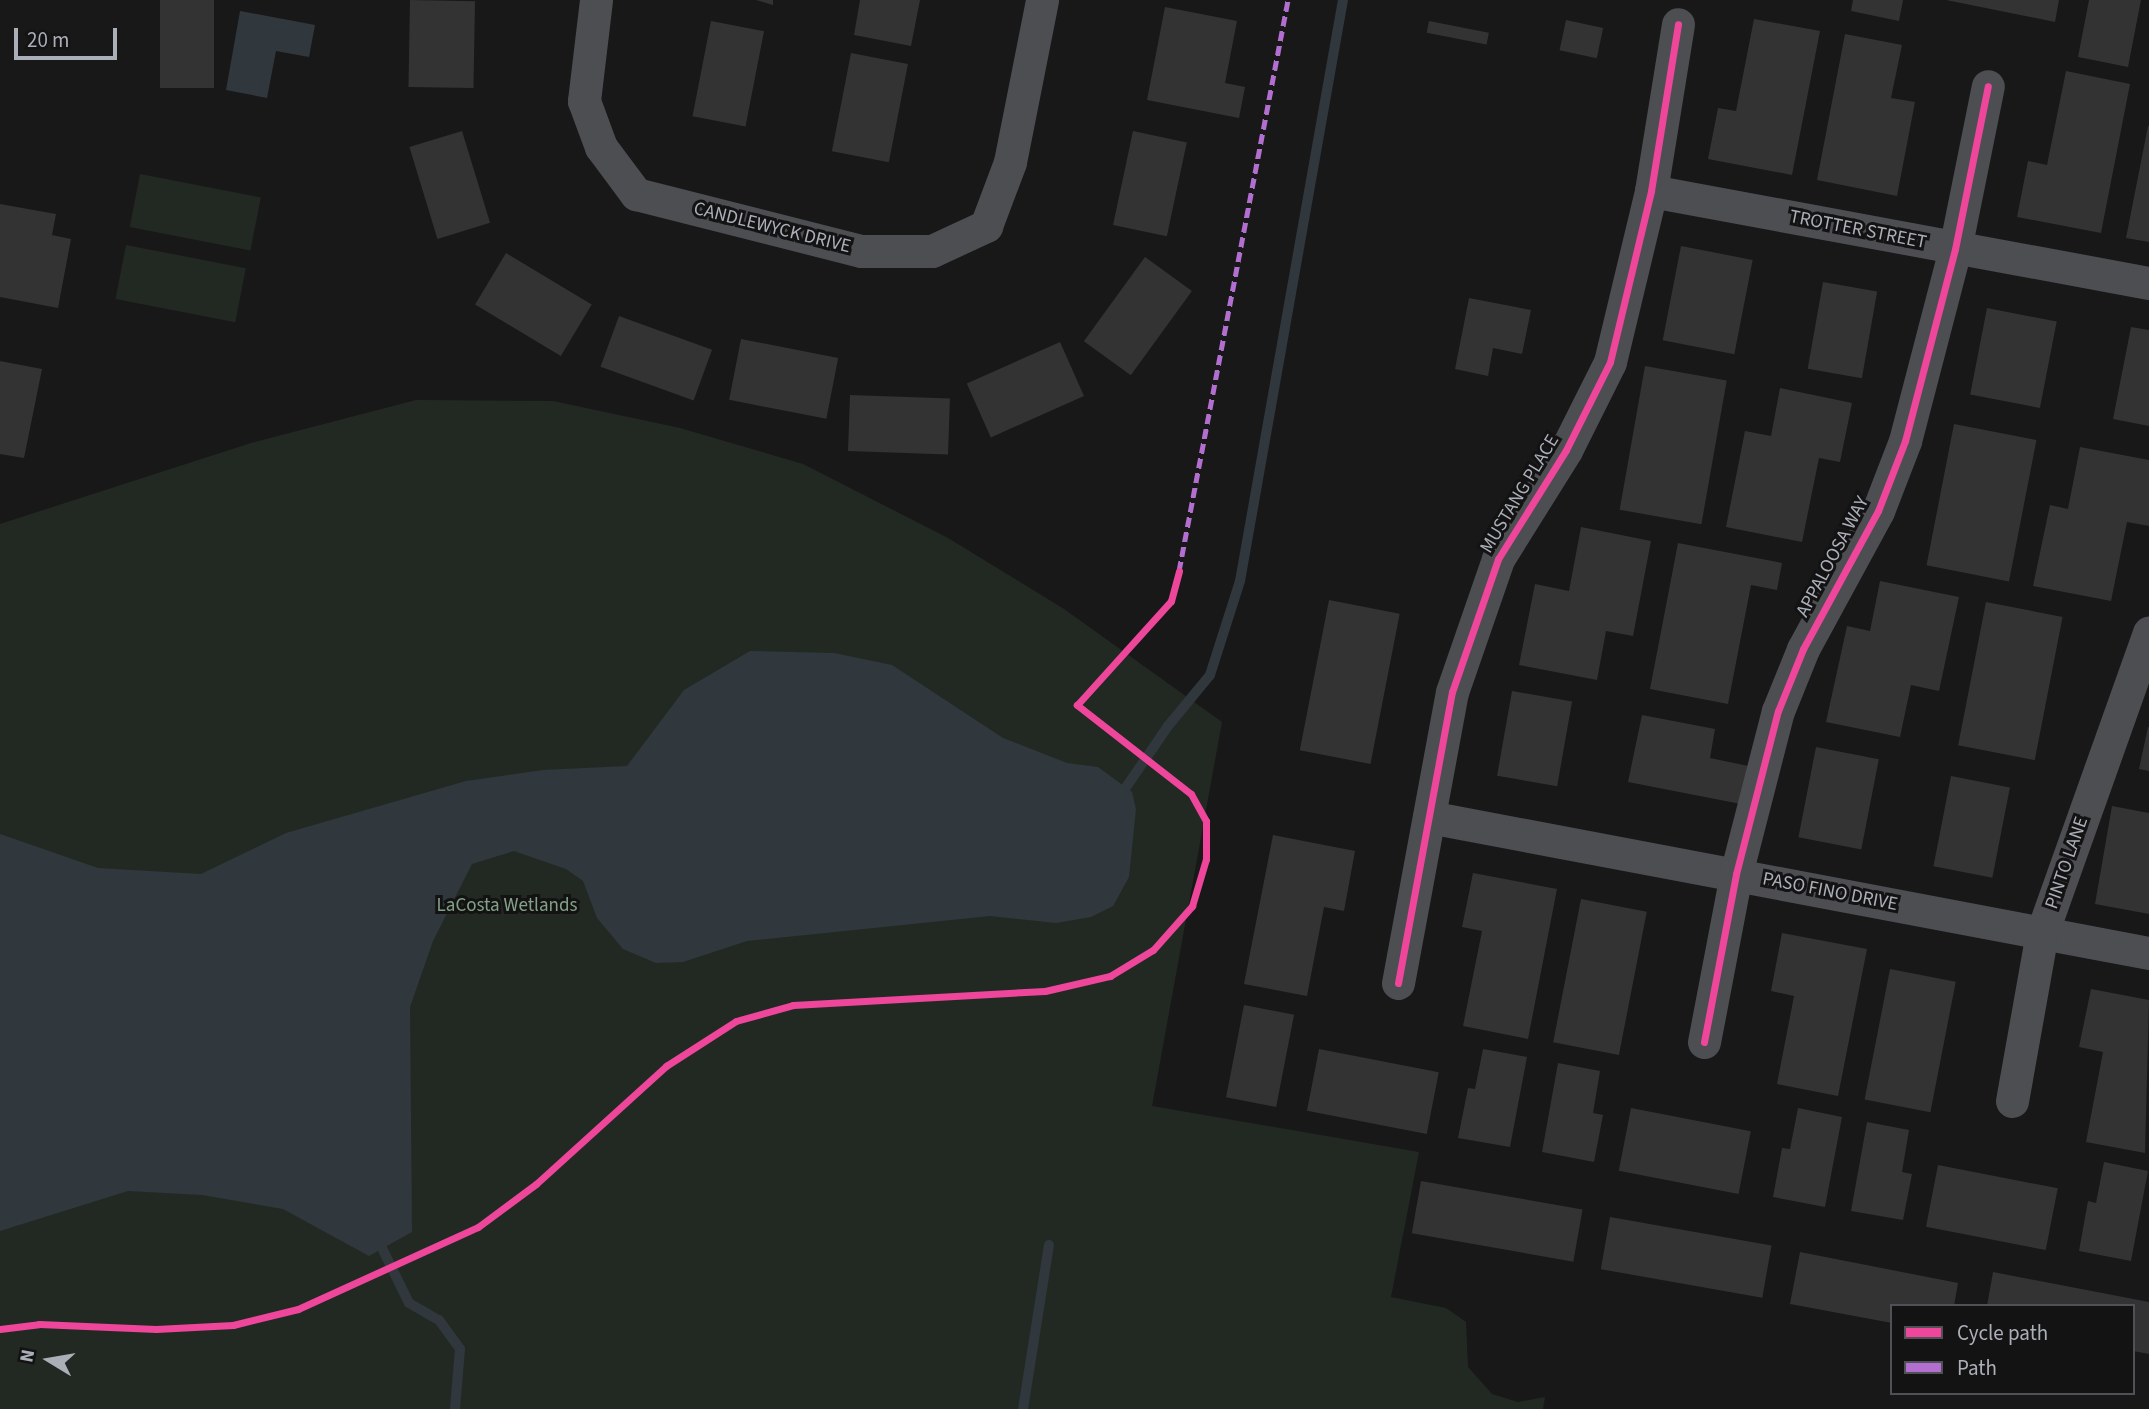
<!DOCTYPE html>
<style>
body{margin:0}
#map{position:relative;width:2149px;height:1409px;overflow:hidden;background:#181819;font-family:"Source Sans 3",sans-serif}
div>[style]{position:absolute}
.green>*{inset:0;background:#222923;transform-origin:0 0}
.water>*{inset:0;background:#30373d}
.stream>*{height:10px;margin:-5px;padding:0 5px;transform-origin:5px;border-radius:5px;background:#30373d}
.building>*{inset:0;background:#333334;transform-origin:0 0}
.street>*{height:33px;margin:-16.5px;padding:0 16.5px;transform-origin:16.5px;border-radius:16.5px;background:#4d4e51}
.quiet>*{height:5px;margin-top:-2.5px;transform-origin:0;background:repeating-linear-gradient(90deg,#b36fd0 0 10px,transparent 0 15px)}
.cycleway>*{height:7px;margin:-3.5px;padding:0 3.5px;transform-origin:3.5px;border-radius:3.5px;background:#ed469a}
span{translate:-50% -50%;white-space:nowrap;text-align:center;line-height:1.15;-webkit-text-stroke:6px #131314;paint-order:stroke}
.street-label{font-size:19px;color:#abafb8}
.park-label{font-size:19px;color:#84a187}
.legend{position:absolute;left:1890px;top:1304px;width:245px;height:91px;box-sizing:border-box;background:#131314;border:2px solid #505156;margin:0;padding:9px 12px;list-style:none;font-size:21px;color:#abafb8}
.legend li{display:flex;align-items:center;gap:14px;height:35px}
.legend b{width:35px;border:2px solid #505156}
.north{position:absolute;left:14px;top:1325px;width:70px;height:70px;-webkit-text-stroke:5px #131314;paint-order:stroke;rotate:281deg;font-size:19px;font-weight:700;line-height:28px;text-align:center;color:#abafb8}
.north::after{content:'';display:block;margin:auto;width:24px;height:32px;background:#abafb8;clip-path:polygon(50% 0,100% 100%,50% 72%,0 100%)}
.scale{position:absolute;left:14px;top:28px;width:103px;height:32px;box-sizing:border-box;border:4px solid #abafb8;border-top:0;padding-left:9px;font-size:21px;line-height:24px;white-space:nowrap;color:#abafb8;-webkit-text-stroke:5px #131314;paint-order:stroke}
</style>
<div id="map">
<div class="green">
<div style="left:140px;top:174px;width:123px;height:54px;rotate:11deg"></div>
<div style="left:126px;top:245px;width:122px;height:55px;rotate:11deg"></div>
<div style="clip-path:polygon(416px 400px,553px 401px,680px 428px,803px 464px,948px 538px,1064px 609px,1222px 722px,1152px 1106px,1419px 1152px,1391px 1297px,1446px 1308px,1466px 1322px,1468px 1367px,1492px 1394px,1518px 1402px,1545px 1397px,1543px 1409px,0 1409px,0 524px,251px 443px)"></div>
</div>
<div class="water">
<div style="clip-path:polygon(240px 11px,315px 25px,309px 57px,276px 51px,267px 98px,226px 90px)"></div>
<div style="clip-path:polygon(750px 651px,834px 653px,892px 665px,1003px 738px,1067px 763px,1098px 767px,1132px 792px,1136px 809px,1129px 877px,1113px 906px,1091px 917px,1056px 923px,990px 916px,747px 941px,683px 962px,656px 963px,623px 949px,597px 918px,583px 881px,566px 869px,514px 851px,472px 864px,433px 941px,410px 1007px,412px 1232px,369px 1256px,283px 1209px,202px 1195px,128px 1191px,0 1231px,0 834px,98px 868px,201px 874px,286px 833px,466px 781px,543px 770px,627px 766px,684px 690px)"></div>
</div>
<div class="stream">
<div style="left:1118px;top:799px;width:88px;rotate:-55.6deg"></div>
<div style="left:1168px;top:726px;width:66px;rotate:-50.5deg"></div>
<div style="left:1210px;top:675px;width:99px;rotate:-72.3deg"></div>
<div style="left:1240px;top:581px;width:590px;rotate:-79.95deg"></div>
<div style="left:382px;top:1248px;width:61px;rotate:63.9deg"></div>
<div style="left:409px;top:1303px;width:34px;rotate:30deg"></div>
<div style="left:439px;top:1320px;width:36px;rotate:54deg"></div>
<div style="left:460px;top:1349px;width:60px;rotate:94.8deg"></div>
<div style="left:1023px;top:1409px;width:166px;rotate:-81deg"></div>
</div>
<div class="building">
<div style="left:160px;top:0;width:54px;height:88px"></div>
<div style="left:410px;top:0;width:65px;height:87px;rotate:1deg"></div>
<div style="clip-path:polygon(756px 0,773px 0,773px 5px)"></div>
<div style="clip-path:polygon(860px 0,920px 0,911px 46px,854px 35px)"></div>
<div style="clip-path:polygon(1853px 0,1903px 0,1899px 21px,1851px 11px)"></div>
<div style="clip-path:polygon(1946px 0,2059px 0,2055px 22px)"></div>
<div style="clip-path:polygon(2089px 0,2141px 0,2128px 67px,2078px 57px)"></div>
<div style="clip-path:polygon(1165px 7px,1237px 21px,1225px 83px,1245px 87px,1239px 118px,1147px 100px)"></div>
<div style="clip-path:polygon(1754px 19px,1820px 31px,1792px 175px,1708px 159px,1718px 108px,1736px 111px)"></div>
<div style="left:1566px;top:20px;width:38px;height:31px;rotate:12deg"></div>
<div style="left:711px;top:21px;width:54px;height:97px;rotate:11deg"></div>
<div style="left:1429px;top:21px;width:61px;height:12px;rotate:11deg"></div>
<div style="clip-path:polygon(1845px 34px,1902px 45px,1891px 98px,1915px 102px,1897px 196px,1817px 180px)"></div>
<div style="left:851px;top:53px;width:58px;height:100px;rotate:11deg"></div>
<div style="clip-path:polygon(2066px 71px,2130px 84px,2101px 233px,2017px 217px,2028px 161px,2047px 165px)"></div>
<div style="clip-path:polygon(2148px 126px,2149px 126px,2149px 242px,2126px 238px)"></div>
<div style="left:462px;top:131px;width:96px;height:55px;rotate:73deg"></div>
<div style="left:1133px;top:131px;width:55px;height:96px;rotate:12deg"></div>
<div style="clip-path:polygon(0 204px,56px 214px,52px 235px,71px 239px,58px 308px,0 297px)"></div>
<div style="left:1681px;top:246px;width:73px;height:96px;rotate:11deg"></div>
<div style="left:506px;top:253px;width:100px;height:60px;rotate:31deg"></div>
<div style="left:1145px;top:257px;width:58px;height:104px;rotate:36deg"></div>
<div style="left:1823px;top:282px;width:55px;height:88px;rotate:10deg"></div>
<div style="clip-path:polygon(1469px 298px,1531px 310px,1522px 354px,1493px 348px,1488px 376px,1455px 369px)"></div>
<div style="left:1987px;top:308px;width:71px;height:88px;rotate:11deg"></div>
<div style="left:619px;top:316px;width:99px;height:54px;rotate:20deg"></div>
<div style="clip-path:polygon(2131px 327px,2149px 330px,2149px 426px,2113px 419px)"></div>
<div style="left:741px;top:339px;width:99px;height:62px;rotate:11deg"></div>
<div style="left:1060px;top:342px;width:59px;height:102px;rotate:66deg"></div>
<div style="clip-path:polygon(0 361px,42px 369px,24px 458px,0 454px)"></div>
<div style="left:1645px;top:366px;width:83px;height:146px;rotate:10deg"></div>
<div style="clip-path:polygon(1780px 388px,1852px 403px,1840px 462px,1819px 458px,1802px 542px,1726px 527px,1745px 431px,1771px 436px)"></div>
<div style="left:850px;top:395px;width:100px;height:56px;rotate:2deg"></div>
<div style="left:1954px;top:424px;width:84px;height:144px;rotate:11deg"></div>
<div style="clip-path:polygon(2080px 447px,2149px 460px,2149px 526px,2127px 522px,2111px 601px,2033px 586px,2050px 505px,2068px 509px)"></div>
<div style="clip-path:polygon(1581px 527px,1651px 541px,1633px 636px,1606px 631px,1597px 680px,1519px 665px,1535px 584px,1569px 591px)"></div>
<div style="clip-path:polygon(1678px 543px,1782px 563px,1777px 590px,1751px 585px,1728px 704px,1650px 689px)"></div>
<div style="clip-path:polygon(1880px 581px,1959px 597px,1939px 691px,1911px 685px,1900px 737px,1826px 722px,1847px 626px,1870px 631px)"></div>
<div style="left:1329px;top:600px;width:72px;height:153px;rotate:11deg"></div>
<div style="left:1986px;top:602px;width:78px;height:146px;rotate:11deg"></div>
<div style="left:1512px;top:691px;width:61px;height:86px;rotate:10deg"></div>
<div style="clip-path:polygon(1642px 715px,1715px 729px,1710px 758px,1753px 767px,1746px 805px,1628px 782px)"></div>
<div style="clip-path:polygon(2148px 727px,2149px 727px,2149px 771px,2139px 769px)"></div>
<div style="left:1816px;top:747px;width:64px;height:92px;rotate:11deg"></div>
<div style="left:1951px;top:776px;width:60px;height:92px;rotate:11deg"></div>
<div style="clip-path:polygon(2112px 806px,2149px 813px,2149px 914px,2095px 904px)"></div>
<div style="clip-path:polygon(1273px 835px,1355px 851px,1344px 911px,1324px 907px,1307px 996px,1244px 984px)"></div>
<div style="clip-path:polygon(1473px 873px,1557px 889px,1528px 1039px,1463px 1026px,1482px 931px,1462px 927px)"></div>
<div style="left:1581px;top:899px;width:67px;height:146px;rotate:11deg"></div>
<div style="clip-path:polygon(1782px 933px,1867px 949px,1838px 1096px,1777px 1084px,1794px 996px,1771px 991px)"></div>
<div style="left:1890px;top:969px;width:67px;height:133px;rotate:11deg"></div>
<div style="clip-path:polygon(2091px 989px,2149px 1000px,2145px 1153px,2086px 1142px,2103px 1052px,2079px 1047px)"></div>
<div style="left:1244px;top:1005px;width:51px;height:94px;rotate:11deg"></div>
<div style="left:1319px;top:1049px;width:122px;height:63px;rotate:11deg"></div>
<div style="clip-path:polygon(1483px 1049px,1527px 1057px,1510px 1147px,1458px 1138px,1468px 1088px,1475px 1089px)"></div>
<div style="clip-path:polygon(1558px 1063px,1600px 1071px,1593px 1113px,1603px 1115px,1594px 1162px,1542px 1152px)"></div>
<div style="left:1631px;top:1108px;width:122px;height:64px;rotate:11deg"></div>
<div style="clip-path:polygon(1798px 1108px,1842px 1117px,1825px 1207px,1773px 1197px,1782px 1148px,1790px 1149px)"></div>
<div style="clip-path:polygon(1867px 1122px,1909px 1130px,1902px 1172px,1912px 1174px,1903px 1220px,1851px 1211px)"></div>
<div style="clip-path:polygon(2104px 1162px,2148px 1171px,2131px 1261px,2079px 1251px,2088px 1201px,2096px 1203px)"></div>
<div style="left:1938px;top:1165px;width:122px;height:63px;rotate:11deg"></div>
<div style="left:1421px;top:1181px;width:164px;height:53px;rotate:10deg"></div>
<div style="left:1610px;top:1217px;width:164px;height:53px;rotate:10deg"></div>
<div style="clip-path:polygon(1800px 1252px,1958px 1283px,1954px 1306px,1892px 1306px,1892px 1323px,1790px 1304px)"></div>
<div style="clip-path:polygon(1993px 1272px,2149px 1302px,2149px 1354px,2133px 1351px,2133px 1306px,1987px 1306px)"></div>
</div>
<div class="street">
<div style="left:596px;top:0;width:102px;rotate:96.8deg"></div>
<div style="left:584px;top:101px;width:49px;rotate:69.7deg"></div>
<div style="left:601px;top:147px;width:59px;rotate:53.3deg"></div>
<div style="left:636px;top:194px;width:232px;rotate:14.2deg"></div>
<div style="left:861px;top:251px;width:71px"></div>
<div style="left:932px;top:251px;width:60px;rotate:-24.8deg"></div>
<div style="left:986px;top:226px;width:68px;rotate:-69.4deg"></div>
<div style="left:1010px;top:162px;width:165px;rotate:-78.8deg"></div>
<div style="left:1651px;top:191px;width:506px;rotate:10.47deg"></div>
<div style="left:1429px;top:817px;width:733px;rotate:10.7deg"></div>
<div style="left:1398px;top:983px;width:296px;rotate:-79.5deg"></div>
<div style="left:1452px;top:692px;width:141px;rotate:-70.9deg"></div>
<div style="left:1498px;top:559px;width:128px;rotate:-58deg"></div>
<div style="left:1566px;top:450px;width:98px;rotate:-63.4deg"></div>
<div style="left:1610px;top:362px;width:176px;rotate:-76.5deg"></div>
<div style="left:1651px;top:191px;width:169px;rotate:-80.8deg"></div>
<div style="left:1704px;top:1042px;width:171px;rotate:-79.2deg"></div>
<div style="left:1736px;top:874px;width:168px;rotate:-75.6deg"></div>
<div style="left:1778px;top:711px;width:67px;rotate:-68deg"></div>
<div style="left:1803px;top:649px;width:157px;rotate:-61.5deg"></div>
<div style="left:1878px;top:511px;width:75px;rotate:-68.9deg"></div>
<div style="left:1905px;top:441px;width:198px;rotate:-75.4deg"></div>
<div style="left:1955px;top:249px;width:166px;rotate:-78.6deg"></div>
<div style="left:2012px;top:1101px;width:171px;rotate:-79.9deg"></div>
<div style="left:2042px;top:933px;width:319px;rotate:-70.4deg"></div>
</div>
<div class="quiet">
<div style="left:1179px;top:571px;width:581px;rotate:-79.19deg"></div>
</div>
<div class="cycleway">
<div style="left:1398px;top:983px;width:296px;rotate:-79.5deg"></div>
<div style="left:1452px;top:692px;width:141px;rotate:-70.9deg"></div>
<div style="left:1498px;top:559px;width:128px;rotate:-58deg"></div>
<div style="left:1566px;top:450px;width:98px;rotate:-63.4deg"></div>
<div style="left:1610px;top:362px;width:176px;rotate:-76.5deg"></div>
<div style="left:1651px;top:191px;width:169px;rotate:-80.8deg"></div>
<div style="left:1704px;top:1042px;width:171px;rotate:-79.2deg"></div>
<div style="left:1736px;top:874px;width:168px;rotate:-75.6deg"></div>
<div style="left:1778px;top:711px;width:67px;rotate:-68deg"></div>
<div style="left:1803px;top:649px;width:157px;rotate:-61.5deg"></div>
<div style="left:1878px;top:511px;width:75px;rotate:-68.9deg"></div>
<div style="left:1905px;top:441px;width:198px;rotate:-75.4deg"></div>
<div style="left:1955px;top:249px;width:166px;rotate:-78.6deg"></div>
<div style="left:0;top:1329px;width:39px;rotate:-7deg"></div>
<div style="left:39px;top:1324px;width:117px;rotate:2.4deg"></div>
<div style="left:156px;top:1329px;width:77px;rotate:-3deg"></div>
<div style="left:233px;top:1325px;width:67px;rotate:-13.8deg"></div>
<div style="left:298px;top:1309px;width:198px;rotate:-24.5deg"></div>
<div style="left:478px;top:1227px;width:72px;rotate:-36.6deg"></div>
<div style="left:536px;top:1184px;width:176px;rotate:-42.2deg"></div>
<div style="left:666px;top:1066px;width:83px;rotate:-32.7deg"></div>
<div style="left:736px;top:1021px;width:59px;rotate:-15.7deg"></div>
<div style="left:793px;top:1005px;width:252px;rotate:-3.2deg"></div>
<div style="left:1045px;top:991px;width:67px;rotate:-13deg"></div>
<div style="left:1110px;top:976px;width:50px;rotate:-31.2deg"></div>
<div style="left:1153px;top:950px;width:59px;rotate:-48.4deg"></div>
<div style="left:1192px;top:906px;width:49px;rotate:-73.4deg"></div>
<div style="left:1206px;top:859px;width:38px;rotate:-90deg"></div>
<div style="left:1206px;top:821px;width:31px;rotate:-119deg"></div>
<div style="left:1191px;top:794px;width:145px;rotate:-142deg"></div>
<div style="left:1077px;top:705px;width:140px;rotate:-47.9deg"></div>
<div style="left:1171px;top:601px;width:31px;rotate:-75deg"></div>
</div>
<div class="street-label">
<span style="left:772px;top:228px;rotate:14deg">CANDLEWYCK DRIVE</span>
<span style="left:1858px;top:230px;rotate:11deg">TROTTER STREET</span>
<span style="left:1520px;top:494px;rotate:-59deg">MUSTANG PLACE</span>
<span style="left:1833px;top:557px;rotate:-62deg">APPALOOSA WAY</span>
<span style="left:2067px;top:863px;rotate:-71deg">PINTO LANE</span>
<span style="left:1830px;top:892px;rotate:11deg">PASO FINO DRIVE</span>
</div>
<div class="park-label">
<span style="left:507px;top:906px">LaCosta Wetlands</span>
</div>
<ul class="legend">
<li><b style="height:9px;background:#ed469a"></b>Cycle path</li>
<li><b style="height:9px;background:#b36fd0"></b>Path</li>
</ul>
<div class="north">N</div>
<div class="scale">20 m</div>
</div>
